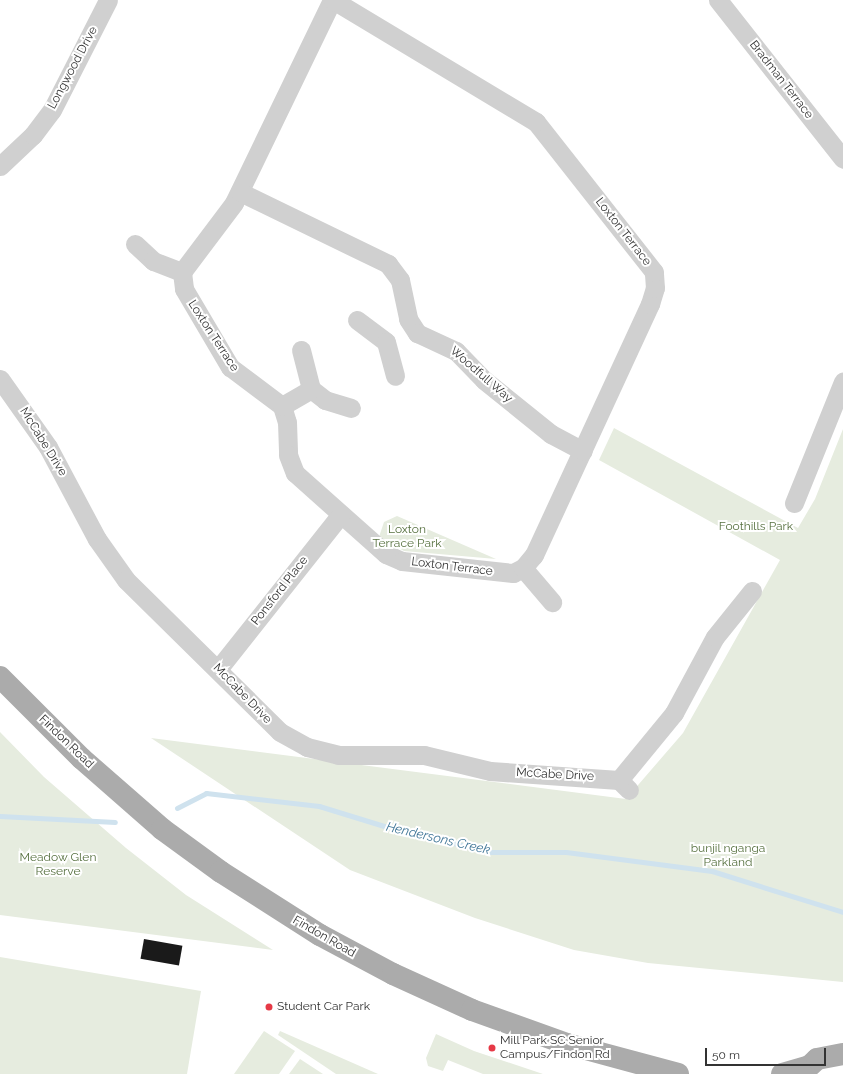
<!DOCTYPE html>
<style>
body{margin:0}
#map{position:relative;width:843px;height:1074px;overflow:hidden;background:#fff;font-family:Raleway,sans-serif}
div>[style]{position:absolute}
.green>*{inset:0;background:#e6ecdf}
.stream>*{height:5px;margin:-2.5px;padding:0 2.5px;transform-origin:2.5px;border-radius:2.5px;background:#cfe2ee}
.building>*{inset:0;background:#1a1a1a;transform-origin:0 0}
.minor>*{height:19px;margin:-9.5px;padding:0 9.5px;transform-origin:9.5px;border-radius:9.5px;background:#d0d0d0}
.major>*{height:22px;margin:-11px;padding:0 11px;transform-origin:11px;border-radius:11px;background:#ababab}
.dots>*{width:11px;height:11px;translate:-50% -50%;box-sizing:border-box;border:2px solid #fff;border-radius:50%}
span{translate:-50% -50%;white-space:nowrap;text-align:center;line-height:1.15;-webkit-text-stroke:4px #fff;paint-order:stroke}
.street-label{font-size:12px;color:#333}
.park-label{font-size:12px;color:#56703f}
.poi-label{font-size:12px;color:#333}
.left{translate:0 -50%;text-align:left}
.water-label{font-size:13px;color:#3f7597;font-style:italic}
.scale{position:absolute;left:705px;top:1048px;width:121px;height:18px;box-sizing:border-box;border:2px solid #333;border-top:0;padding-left:5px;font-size:12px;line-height:14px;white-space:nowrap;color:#333;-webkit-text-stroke:3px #fff;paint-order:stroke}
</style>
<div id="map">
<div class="green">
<div style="clip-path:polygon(614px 428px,798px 528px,815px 499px,843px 429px,843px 982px,648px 963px,574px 950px,475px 918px,350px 870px,151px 738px,626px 799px,683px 733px,780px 560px,599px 460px)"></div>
<div style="clip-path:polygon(397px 516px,496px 559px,404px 551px,379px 537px,384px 522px)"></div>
<div style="clip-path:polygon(0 732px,44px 777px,126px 848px,186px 895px,273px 950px,0 915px)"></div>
<div style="clip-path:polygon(0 957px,201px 991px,187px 1074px,0 1074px)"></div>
<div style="clip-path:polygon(264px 1031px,295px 1051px,279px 1074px,234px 1074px)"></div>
<div style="clip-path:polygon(280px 1031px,378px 1074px,336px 1074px,278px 1035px)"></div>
<div style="clip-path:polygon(436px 1034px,474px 1051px,543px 1074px,483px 1074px,448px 1060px,443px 1071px,428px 1066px,426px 1058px)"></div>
<div style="clip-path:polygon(300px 1059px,323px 1074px,289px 1074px)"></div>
</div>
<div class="stream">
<div style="left:177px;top:808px;width:33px;rotate:-27deg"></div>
<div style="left:206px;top:793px;width:114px;rotate:6.6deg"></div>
<div style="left:319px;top:806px;width:68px;rotate:17.1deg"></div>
<div style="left:384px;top:826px;width:109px;rotate:13.8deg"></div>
<div style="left:490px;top:852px;width:76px"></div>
<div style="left:566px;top:852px;width:147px;rotate:7.4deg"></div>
<div style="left:712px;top:871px;width:137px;rotate:17.4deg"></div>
<div style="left:0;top:816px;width:115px;rotate:3deg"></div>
</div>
<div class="building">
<div style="left:144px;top:939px;width:39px;height:20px;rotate:10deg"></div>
</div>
<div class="minor">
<div style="left:332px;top:0;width:225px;rotate:115.8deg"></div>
<div style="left:234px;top:203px;width:86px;rotate:127deg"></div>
<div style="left:182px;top:272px;width:17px;rotate:83deg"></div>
<div style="left:184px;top:289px;width:91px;rotate:59.5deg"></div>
<div style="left:230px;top:367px;width:65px;rotate:36.9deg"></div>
<div style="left:282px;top:406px;width:17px;rotate:73deg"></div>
<div style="left:287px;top:422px;width:33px;rotate:88deg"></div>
<div style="left:288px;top:455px;width:19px;rotate:69deg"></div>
<div style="left:295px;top:473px;width:122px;rotate:41.7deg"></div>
<div style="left:386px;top:554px;width:17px;rotate:24deg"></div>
<div style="left:402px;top:561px;width:112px;rotate:6.2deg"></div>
<div style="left:513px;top:573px;width:11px;rotate:-27deg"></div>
<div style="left:523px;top:568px;width:17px;rotate:-50deg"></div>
<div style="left:534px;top:555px;width:277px;rotate:-65.2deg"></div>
<div style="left:650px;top:304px;width:17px;rotate:-73deg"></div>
<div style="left:655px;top:288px;width:16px;rotate:-94deg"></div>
<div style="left:654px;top:272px;width:191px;rotate:-128.2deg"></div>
<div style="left:536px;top:122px;width:237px;rotate:-149deg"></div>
<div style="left:718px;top:0;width:202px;rotate:51.8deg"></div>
<div style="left:0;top:166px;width:45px;rotate:-43.2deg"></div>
<div style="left:33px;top:135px;width:31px;rotate:-53deg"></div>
<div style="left:52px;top:110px;width:123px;rotate:-63deg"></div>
<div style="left:240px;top:192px;width:165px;rotate:25.9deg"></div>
<div style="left:388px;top:264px;width:20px;rotate:53deg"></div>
<div style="left:400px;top:280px;width:40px;rotate:78deg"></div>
<div style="left:408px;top:319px;width:17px;rotate:57deg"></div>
<div style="left:417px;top:333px;width:43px;rotate:24.8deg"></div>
<div style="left:456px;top:351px;width:40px;rotate:46deg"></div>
<div style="left:484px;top:380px;width:86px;rotate:38.9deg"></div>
<div style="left:551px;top:434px;width:36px;rotate:28deg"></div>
<div style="left:135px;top:244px;width:25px;rotate:43deg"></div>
<div style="left:153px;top:261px;width:31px;rotate:21deg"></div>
<div style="left:357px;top:320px;width:36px;rotate:37deg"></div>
<div style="left:386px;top:342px;width:35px;rotate:75deg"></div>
<div style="left:301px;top:350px;width:40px;rotate:75.6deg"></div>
<div style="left:311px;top:389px;width:18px;rotate:38deg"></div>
<div style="left:325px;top:400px;width:27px;rotate:17deg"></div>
<div style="left:0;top:379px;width:83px;rotate:54.8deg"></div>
<div style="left:48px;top:447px;width:104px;rotate:62deg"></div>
<div style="left:97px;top:539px;width:50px;rotate:54.7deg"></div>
<div style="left:126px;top:580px;width:216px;rotate:44.6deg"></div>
<div style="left:280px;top:732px;width:31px;rotate:29deg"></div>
<div style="left:307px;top:747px;width:32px;rotate:14deg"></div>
<div style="left:338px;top:755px;width:86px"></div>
<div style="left:424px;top:755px;width:68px;rotate:13.6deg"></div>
<div style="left:490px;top:771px;width:129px;rotate:4deg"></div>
<div style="left:619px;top:780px;width:14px;rotate:45deg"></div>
<div style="left:282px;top:406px;width:34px;rotate:-30deg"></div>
<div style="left:794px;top:503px;width:131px;rotate:-68deg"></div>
<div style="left:523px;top:568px;width:45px;rotate:49.5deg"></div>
<div style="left:219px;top:668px;width:196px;rotate:-51.6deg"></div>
<div style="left:619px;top:780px;width:87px;rotate:-50.6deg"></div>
<div style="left:674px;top:713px;width:86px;rotate:-61.7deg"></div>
<div style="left:715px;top:637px;width:59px;rotate:-51.2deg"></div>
</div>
<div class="major">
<div style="left:0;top:677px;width:115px;rotate:45deg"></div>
<div style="left:81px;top:758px;width:108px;rotate:41.2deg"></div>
<div style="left:162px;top:829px;width:73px;rotate:36.1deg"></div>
<div style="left:221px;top:872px;width:117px;rotate:32.5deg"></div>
<div style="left:320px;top:935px;width:83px;rotate:28.1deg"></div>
<div style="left:393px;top:974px;width:87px;rotate:24.5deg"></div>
<div style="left:472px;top:1010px;width:101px;rotate:19.7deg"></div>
<div style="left:567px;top:1044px;width:115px;rotate:15.1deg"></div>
<div style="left:782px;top:1074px;width:26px;rotate:-16deg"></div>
<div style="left:801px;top:1074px;width:22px;rotate:-43deg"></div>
<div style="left:817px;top:1059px;width:26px;rotate:-11deg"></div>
</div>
<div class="dots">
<div style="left:269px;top:1007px;background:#e63946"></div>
<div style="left:492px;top:1048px;background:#e63946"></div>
</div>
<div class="street-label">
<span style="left:73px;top:68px;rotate:-62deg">Longwood Drive</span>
<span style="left:781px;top:80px;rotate:52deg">Bradman Terrace</span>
<span style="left:623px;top:232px;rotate:52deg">Loxton Terrace</span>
<span style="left:213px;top:336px;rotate:57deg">Loxton Terrace</span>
<span style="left:481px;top:375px;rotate:41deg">Woodfull Way</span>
<span style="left:43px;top:442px;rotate:58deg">McCabe Drive</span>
<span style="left:452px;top:567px;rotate:7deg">Loxton Terrace</span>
<span style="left:280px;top:591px;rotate:-52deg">Ponsford Place</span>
<span style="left:242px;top:694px;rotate:46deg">McCabe Drive</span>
<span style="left:66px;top:742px;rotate:44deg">Findon Road</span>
<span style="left:555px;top:775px;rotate:3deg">McCabe Drive</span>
<span style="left:324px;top:937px;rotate:30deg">Findon Road</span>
</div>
<div class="park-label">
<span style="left:756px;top:527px">Foothills Park</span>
<span style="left:407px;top:537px">Loxton<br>Terrace Park</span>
<span style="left:728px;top:856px">bunjil nganga<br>Parkland</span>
<span style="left:58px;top:865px">Meadow Glen<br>Reserve</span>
</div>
<div class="poi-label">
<span class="left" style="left:277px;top:1007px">Student Car Park</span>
<span class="left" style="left:500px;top:1048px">Mill Park SC Senior<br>Campus/Findon Rd</span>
</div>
<div class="water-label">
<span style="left:438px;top:839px;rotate:13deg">Hendersons Creek</span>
</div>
<div class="scale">50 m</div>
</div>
